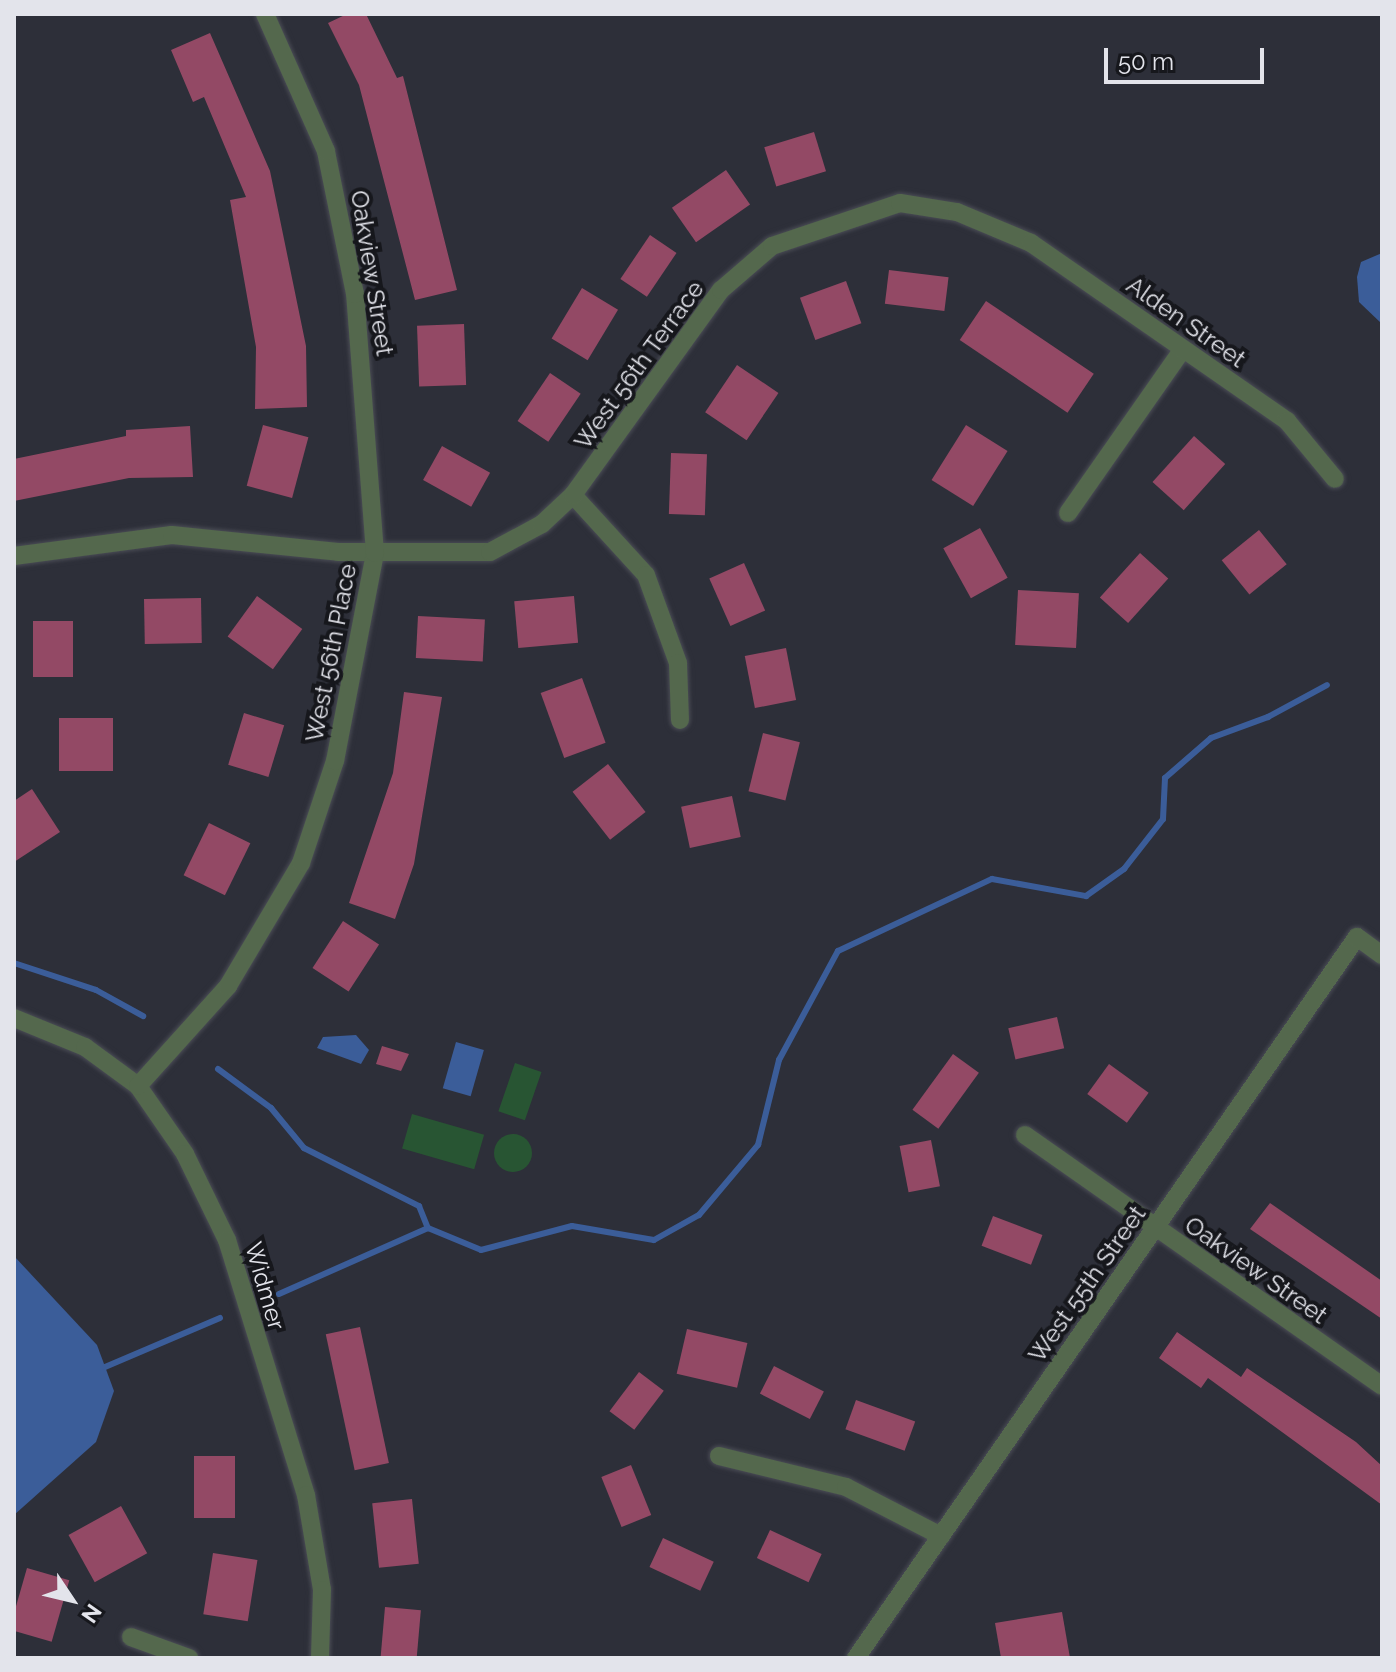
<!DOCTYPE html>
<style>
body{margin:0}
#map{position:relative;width:1396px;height:1672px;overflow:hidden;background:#2d2f39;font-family:Raleway,sans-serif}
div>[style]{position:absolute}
.green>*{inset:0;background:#285533;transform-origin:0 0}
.round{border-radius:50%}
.water>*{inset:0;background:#3b5d99;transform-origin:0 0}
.stream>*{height:6px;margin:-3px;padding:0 3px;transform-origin:3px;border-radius:3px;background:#3b5d99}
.building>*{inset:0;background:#934965;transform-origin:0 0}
.roads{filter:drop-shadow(0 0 2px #4a4c55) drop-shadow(0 0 2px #4a4c55)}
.minor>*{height:18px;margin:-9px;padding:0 9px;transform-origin:9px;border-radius:9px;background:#54684d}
span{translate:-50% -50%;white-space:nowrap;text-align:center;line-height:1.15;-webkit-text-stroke:8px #16171c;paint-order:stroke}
.street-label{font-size:24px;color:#e3e4eb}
.frame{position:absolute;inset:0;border:16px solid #e3e4eb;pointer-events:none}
.north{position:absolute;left:32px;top:1560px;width:80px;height:80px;-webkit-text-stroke:6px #16171c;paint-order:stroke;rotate:125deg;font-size:22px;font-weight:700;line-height:32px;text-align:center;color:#e3e4eb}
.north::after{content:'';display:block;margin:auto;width:28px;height:36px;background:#e3e4eb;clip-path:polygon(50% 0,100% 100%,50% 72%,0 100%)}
.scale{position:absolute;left:1104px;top:48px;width:160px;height:36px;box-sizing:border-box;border:4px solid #e3e4eb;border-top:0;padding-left:10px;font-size:24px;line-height:28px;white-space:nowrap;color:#e3e4eb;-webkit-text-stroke:6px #16171c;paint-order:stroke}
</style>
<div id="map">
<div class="green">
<div style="left:515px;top:1063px;width:28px;height:51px;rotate:19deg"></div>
<div style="left:412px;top:1114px;width:75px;height:36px;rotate:16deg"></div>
<div class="round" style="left:494px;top:1134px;width:38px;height:38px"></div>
</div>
<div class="water">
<div style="clip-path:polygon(1382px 253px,1382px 324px,1359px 302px,1357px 277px,1361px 262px)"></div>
<div style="clip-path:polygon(356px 1035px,369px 1050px,361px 1064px,317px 1048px,323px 1037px)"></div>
<div style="left:456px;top:1042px;width:29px;height:48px;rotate:16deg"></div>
<div style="clip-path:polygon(14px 1256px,97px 1345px,114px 1391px,96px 1442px,14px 1515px)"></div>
</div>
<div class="stream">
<div style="left:14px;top:963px;width:86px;rotate:18.2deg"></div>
<div style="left:96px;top:990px;width:54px;rotate:29deg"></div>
<div style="left:218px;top:1069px;width:66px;rotate:36.3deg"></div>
<div style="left:271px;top:1108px;width:52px;rotate:50.5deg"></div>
<div style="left:304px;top:1148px;width:129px;rotate:26.8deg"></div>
<div style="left:419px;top:1206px;width:24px;rotate:68deg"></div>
<div style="left:279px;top:1294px;width:163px;rotate:-23.9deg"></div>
<div style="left:428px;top:1228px;width:57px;rotate:22.5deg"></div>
<div style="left:481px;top:1250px;width:94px;rotate:-14.8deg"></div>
<div style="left:572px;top:1226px;width:83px;rotate:9.7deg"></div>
<div style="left:654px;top:1240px;width:51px;rotate:-29.1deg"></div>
<div style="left:699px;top:1215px;width:92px;rotate:-49.9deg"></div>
<div style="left:758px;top:1145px;width:88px;rotate:-76.1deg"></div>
<div style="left:779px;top:1060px;width:124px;rotate:-61.6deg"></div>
<div style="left:838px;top:951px;width:170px;rotate:-25.1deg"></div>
<div style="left:992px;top:879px;width:96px;rotate:10.3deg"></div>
<div style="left:1086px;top:896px;width:47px;rotate:-35.4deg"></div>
<div style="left:1124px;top:869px;width:63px;rotate:-52deg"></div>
<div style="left:1163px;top:819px;width:41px;rotate:-87.2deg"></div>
<div style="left:1165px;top:778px;width:61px;rotate:-41deg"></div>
<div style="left:1211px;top:738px;width:61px;rotate:-20.2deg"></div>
<div style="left:1268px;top:717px;width:67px;rotate:-28.5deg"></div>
<div style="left:105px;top:1367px;width:125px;rotate:-23.1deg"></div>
</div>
<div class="building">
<div style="clip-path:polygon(347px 14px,366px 14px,397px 78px,403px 76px,457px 290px,415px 300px,359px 85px,328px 23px)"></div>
<div style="clip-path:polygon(210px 33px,270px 171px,306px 346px,307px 407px,255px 409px,256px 347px,230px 200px,246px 197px,204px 97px,193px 102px,171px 50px)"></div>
<div style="left:814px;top:132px;width:41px;height:52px;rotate:73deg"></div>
<div style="left:726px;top:170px;width:42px;height:66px;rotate:55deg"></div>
<div style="left:650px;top:235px;width:32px;height:53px;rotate:34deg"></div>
<div style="left:889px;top:270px;width:60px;height:34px;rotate:7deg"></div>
<div style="left:846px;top:281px;width:45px;height:49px;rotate:70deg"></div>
<div style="left:582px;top:288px;width:42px;height:59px;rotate:31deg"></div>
<div style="left:986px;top:301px;width:130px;height:47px;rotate:34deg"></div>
<div style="left:464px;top:324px;width:61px;height:47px;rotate:88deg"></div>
<div style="left:737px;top:365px;width:50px;height:57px;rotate:34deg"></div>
<div style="left:550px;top:373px;width:37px;height:58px;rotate:34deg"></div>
<div style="left:263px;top:425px;width:47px;height:63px;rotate:15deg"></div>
<div style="left:966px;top:425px;width:49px;height:65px;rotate:32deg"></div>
<div style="clip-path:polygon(190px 426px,193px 477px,129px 478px,14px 501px,14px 459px,126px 436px,126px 430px)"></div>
<div style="left:1194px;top:436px;width:42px;height:62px;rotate:42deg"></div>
<div style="left:442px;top:446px;width:55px;height:39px;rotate:29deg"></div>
<div style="left:671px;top:453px;width:36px;height:61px;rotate:2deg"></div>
<div style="left:980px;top:528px;width:57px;height:42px;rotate:61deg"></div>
<div style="left:1259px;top:530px;width:44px;height:48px;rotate:51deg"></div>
<div style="left:1140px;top:553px;width:38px;height:60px;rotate:42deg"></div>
<div style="left:744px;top:563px;width:52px;height:38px;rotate:66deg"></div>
<div style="left:1018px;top:590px;width:61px;height:55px;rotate:3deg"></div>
<div style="left:257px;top:596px;width:56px;height:50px;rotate:36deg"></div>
<div style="left:574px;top:596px;width:47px;height:60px;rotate:85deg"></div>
<div style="left:201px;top:598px;width:45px;height:57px;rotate:89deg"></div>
<div style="left:418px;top:616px;width:67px;height:42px;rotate:3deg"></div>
<div style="left:33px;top:621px;width:40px;height:56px"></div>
<div style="left:786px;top:648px;width:53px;height:42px;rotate:79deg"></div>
<div style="left:582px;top:678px;width:69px;height:44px;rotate:70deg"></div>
<div style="clip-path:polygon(404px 692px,442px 697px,414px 864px,395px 919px,349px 903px,393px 773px)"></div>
<div style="left:244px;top:713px;width:42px;height:54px;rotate:17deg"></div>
<div style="left:59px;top:718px;width:54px;height:53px"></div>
<div style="left:763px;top:733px;width:38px;height:60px;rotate:14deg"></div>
<div style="left:608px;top:764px;width:61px;height:45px;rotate:52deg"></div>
<div style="clip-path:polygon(32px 789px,60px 832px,14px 862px,14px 801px)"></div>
<div style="left:732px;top:796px;width:42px;height:52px;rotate:78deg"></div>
<div style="left:209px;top:823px;width:46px;height:58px;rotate:26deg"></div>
<div style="left:343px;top:921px;width:43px;height:56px;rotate:33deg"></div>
<div style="left:1057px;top:1017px;width:32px;height:50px;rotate:77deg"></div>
<div style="clip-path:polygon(382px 1046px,409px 1054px,401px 1071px,376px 1064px)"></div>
<div style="left:953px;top:1054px;width:32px;height:69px;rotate:36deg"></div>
<div style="left:1109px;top:1064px;width:49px;height:37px;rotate:36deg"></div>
<div style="left:931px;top:1140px;width:47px;height:32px;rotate:79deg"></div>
<div style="clip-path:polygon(1270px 1203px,1382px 1281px,1382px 1319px,1250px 1229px)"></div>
<div style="left:993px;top:1216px;width:53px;height:32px;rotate:21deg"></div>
<div style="left:360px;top:1327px;width:139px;height:35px;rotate:78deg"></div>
<div style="left:687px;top:1329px;width:62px;height:46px;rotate:13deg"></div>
<div style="clip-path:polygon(1177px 1332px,1241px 1377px,1247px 1368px,1356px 1442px,1382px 1466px,1382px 1505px,1208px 1378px,1201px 1388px,1159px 1358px)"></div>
<div style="left:774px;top:1366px;width:56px;height:31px;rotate:27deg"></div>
<div style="left:639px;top:1372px;width:31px;height:49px;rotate:37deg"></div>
<div style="left:856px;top:1400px;width:63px;height:31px;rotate:20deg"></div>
<div style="left:194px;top:1456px;width:41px;height:62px"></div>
<div style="left:631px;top:1465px;width:54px;height:32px;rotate:68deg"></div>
<div style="left:412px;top:1499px;width:65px;height:40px;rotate:84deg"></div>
<div style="left:121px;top:1506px;width:54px;height:60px;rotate:61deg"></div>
<div style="left:770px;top:1530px;width:57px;height:31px;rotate:25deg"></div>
<div style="left:663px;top:1538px;width:56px;height:32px;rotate:25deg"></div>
<div style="left:213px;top:1553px;width:45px;height:62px;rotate:9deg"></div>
<div style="left:27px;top:1568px;width:44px;height:64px;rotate:16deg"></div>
<div style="left:385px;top:1607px;width:36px;height:51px;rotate:5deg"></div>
<div style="clip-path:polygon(1062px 1612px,1070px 1658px,1001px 1658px,995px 1623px)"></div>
</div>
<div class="roads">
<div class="minor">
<div style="left:573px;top:495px;width:108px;rotate:47.6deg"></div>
<div style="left:646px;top:575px;width:94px;rotate:70deg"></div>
<div style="left:678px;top:663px;width:57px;rotate:88deg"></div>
<div style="left:1068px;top:513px;width:200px;rotate:-55deg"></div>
<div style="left:14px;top:556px;width:159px;rotate:-7.6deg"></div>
<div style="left:172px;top:535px;width:167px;rotate:5.8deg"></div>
<div style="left:338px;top:552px;width:152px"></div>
<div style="left:490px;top:552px;width:59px;rotate:-28.3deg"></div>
<div style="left:542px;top:524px;width:42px;rotate:-43.1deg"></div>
<div style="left:573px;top:495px;width:253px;rotate:-54.2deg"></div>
<div style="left:721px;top:290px;width:67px;rotate:-40.8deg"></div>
<div style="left:772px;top:246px;width:135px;rotate:-18.6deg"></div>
<div style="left:900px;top:203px;width:58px;rotate:9deg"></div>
<div style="left:957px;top:212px;width:80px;rotate:22.7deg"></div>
<div style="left:1031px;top:243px;width:312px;rotate:34.8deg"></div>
<div style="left:1287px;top:421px;width:75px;rotate:50.4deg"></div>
<div style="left:14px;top:1018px;width:77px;rotate:22.2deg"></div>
<div style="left:85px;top:1047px;width:66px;rotate:36.3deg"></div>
<div style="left:138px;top:1086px;width:83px;rotate:55.3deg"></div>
<div style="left:185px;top:1154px;width:96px;rotate:64deg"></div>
<div style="left:227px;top:1240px;width:267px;rotate:72.8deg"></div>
<div style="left:306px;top:1495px;width:96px;rotate:80.4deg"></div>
<div style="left:322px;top:1590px;width:68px;rotate:91.7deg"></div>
<div style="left:138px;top:1086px;width:135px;rotate:-48deg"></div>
<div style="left:228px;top:986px;width:143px;rotate:-59.3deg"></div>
<div style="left:301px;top:863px;width:108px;rotate:-71.6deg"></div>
<div style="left:335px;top:761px;width:212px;rotate:-79.1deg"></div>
<div style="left:375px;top:553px;width:260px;rotate:-94.4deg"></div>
<div style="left:355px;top:294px;width:146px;rotate:-101.5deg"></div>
<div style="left:326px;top:151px;width:150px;rotate:-114deg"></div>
<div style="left:1025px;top:1135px;width:436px;rotate:35.1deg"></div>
<div style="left:719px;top:1456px;width:131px;rotate:13.7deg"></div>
<div style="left:846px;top:1487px;width:107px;rotate:27.3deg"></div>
<div style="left:131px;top:1637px;width:62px;rotate:19.9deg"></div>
<div style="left:856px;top:1658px;width:878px;rotate:-55.21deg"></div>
<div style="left:1357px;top:937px;width:31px;rotate:36deg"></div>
</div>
</div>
<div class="street-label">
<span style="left:372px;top:273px;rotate:81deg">Oakview Street</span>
<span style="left:1186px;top:322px;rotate:35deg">Alden Street</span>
<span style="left:639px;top:365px;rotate:-54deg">West 56th Terrace</span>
<span style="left:331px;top:653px;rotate:-79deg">West 56th Place</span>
<span style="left:1256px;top:1270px;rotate:35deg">Oakview Street</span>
<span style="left:1087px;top:1284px;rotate:-55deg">West 55th Street</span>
<span style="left:265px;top:1286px;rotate:74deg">Widmer</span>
</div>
<div class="frame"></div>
<div class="north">N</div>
<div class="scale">50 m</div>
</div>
